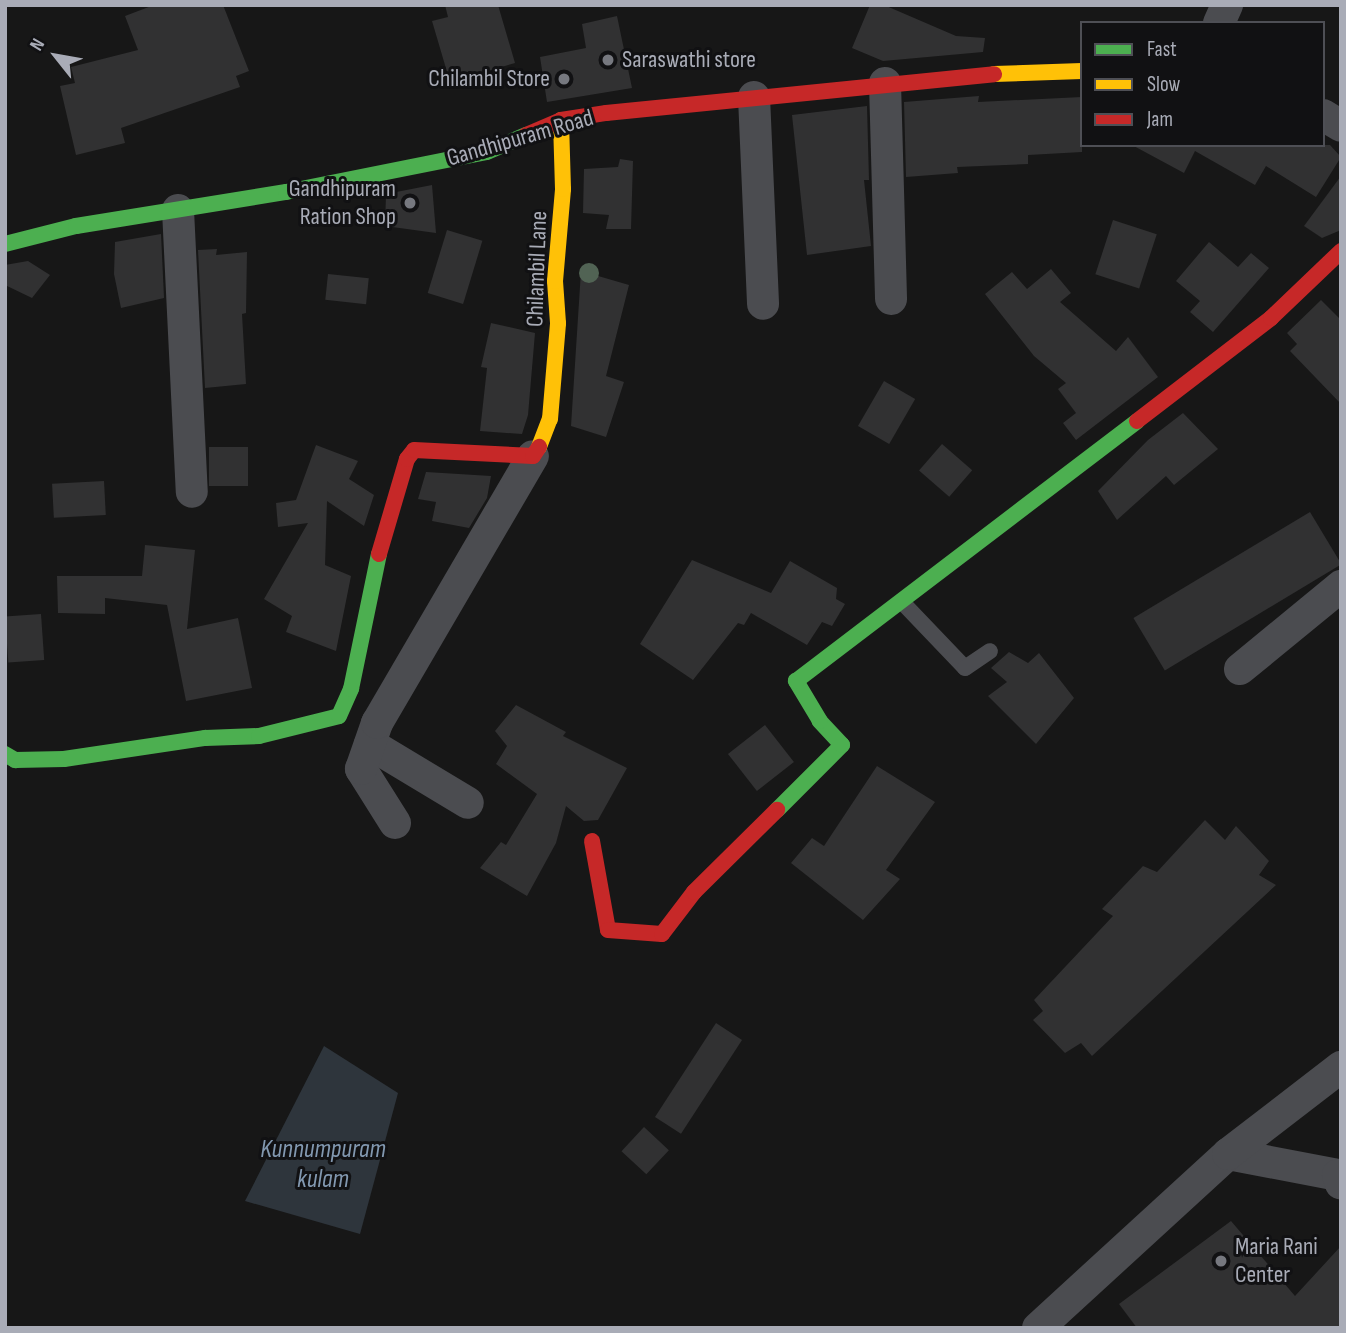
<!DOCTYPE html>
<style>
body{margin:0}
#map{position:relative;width:1346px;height:1333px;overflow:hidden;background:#171717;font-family:"Sofia Sans Condensed",sans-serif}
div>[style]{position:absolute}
.water>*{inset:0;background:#2e353c}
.building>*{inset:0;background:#313132;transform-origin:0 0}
.lane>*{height:16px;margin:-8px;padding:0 8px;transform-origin:8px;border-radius:8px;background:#4b4c50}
.street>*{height:32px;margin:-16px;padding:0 16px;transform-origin:16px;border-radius:16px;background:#4b4c50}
.fast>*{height:16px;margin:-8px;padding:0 8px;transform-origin:8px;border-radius:8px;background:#4caf50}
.slow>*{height:16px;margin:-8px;padding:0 8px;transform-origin:8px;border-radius:8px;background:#ffc107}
.jam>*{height:16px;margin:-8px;padding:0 8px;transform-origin:8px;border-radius:8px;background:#c62828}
.trees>*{width:20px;height:20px;margin:-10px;border-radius:50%;background:#516354}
.dots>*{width:19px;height:19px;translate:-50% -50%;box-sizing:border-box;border:4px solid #111113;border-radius:50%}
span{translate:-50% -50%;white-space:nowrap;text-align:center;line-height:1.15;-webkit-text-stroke:6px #111113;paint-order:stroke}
.poi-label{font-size:24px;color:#a9acb7}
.left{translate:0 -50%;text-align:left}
.right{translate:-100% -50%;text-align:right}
.street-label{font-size:24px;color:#a9acb7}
.water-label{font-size:26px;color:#8298b0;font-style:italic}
.frame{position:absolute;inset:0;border:7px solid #a9acb7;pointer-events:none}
.legend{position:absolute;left:1080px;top:21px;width:245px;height:126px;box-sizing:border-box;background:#111113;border:2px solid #4e4f55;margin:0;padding:9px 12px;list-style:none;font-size:21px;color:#a9acb7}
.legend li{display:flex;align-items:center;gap:14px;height:35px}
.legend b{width:35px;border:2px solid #4e4f55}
.north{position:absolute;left:21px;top:21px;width:70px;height:70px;-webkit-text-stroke:5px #111113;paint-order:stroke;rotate:301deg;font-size:19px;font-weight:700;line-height:28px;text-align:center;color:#a9acb7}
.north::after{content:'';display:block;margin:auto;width:24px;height:32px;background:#a9acb7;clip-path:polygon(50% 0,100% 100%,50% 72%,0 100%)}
</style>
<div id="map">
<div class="water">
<div style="clip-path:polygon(324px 1046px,398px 1093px,360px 1234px,245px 1201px)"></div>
</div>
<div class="building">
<div style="clip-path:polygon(154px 5px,223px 5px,249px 71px,236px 76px,240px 87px,121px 128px,125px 143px,76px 155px,60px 86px,75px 83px,71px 67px,138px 50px,125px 16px)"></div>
<div style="clip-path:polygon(445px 5px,498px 5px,515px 63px,450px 82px,432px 21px,448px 17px)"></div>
<div style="clip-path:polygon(870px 5px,884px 5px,956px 36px,985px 38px,983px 52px,883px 61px,852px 48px)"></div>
<div style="clip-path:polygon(617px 16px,632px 88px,547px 102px,540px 57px,586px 48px,582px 24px)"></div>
<div style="clip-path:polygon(979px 96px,978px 102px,1082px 97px,1082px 152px,1028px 155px,1028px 164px,957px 167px,958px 173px,906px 177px,904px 102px)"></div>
<div style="clip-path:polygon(867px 106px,869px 180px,864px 180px,871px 246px,807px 255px,792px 115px)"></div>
<div style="clip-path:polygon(1132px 145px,1330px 145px,1341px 157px,1316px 197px,1266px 166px,1255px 185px,1195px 151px,1184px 173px)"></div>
<div style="clip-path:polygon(620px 159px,633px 161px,631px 229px,606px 229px,609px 215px,583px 213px,584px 169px,618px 167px)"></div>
<div style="clip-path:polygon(1341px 176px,1341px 230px,1322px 238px,1304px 226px)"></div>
<div style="clip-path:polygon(432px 185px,436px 233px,385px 226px,386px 194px)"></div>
<div style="left:1113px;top:220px;width:46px;height:57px;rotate:18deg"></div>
<div style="left:447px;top:230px;width:37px;height:66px;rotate:17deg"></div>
<div style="clip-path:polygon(161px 234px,164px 298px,121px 308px,114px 274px,115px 242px)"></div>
<div style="clip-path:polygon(1209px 242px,1238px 267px,1251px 253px,1269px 268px,1213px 332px,1190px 312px,1200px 301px,1176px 281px)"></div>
<div style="clip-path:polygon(217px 249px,216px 255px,247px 252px,246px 313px,242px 314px,246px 384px,205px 388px,198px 250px)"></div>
<div style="clip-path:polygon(28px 261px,50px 275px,32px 298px,5px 285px,5px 265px)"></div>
<div style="clip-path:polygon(1051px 269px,1071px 293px,1060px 302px,1116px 351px,1128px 337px,1158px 377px,1076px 440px,1063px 423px,1076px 413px,1058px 389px,1066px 383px,1034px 356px,985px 294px,1012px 272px,1027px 289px)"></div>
<div style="clip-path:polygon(581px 271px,629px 285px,606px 376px,624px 382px,606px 437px,571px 426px)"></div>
<div style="left:328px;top:274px;width:41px;height:26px;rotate:6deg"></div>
<div style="clip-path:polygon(1321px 300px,1341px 320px,1341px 404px,1290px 351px,1297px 344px,1287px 333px)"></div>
<div style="clip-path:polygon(491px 323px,535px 333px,528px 415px,522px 434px,480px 431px,487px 368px,481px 367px)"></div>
<div style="left:884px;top:381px;width:36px;height:52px;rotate:30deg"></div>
<div style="clip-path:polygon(1183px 413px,1218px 449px,1174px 485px,1166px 476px,1117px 520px,1098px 491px,1148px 440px)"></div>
<div style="left:942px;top:444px;width:40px;height:35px;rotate:41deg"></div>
<div style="clip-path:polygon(316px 445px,358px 461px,349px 479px,374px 495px,364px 526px,327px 501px,325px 565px,351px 576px,336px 651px,286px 632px,292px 616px,264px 599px,308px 523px,278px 527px,276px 503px,296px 500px)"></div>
<div style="left:209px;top:447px;width:39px;height:39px"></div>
<div style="clip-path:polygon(426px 472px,491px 476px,487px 498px,469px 528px,432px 521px,436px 502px,418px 499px)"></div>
<div style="left:104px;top:481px;width:34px;height:52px;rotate:87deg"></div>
<div style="left:1310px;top:512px;width:61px;height:206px;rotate:59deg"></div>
<div style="clip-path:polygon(145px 545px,195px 550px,187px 629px,238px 618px,252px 688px,186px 701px,167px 605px,105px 598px,105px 614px,58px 613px,57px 576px,142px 576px)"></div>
<div style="clip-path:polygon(692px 560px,771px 593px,790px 561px,837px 588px,836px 599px,845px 604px,832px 626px,822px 622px,807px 645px,751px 613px,744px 625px,738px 623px,693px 680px,640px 644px)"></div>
<div style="left:41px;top:614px;width:46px;height:36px;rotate:86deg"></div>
<div style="clip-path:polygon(1009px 652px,1028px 663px,1039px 653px,1074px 698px,1036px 744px,988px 696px,1007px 682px,991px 668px)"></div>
<div style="clip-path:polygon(516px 705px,566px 732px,563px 736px,627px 768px,598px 820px,584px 821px,566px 806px,556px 843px,527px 896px,480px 868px,501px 842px,506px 845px,537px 794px,496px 764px,507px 746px,495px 731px)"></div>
<div style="left:765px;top:725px;width:47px;height:47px;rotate:52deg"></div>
<div style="clip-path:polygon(877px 766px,935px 802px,886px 870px,900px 879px,863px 920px,791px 863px,812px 838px,824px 846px)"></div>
<div style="clip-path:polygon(1205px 820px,1225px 840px,1236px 826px,1269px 861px,1259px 875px,1276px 885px,1092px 1056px,1081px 1043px,1065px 1053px,1033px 1020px,1043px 1011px,1034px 1000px,1113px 916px,1102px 909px,1143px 866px,1157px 872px)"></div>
<div style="left:716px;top:1023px;width:31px;height:112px;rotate:33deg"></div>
<div style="left:644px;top:1127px;width:34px;height:33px;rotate:43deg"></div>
<div style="clip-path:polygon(1231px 1221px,1295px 1296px,1341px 1246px,1341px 1328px,1137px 1328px,1119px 1304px)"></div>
</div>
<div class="lane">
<div style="left:902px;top:602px;width:91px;rotate:46.3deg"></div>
<div style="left:965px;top:668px;width:30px;rotate:-34deg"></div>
</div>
<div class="street">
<div style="left:1219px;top:23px;width:20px;rotate:-66deg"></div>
<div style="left:885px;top:83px;width:216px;rotate:88.4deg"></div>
<div style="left:754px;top:97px;width:207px;rotate:87.5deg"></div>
<div style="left:1323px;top:115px;width:21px;rotate:31deg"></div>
<div style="left:178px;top:210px;width:282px;rotate:87.2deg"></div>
<div style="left:1240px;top:669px;width:131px;rotate:-39.4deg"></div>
<div style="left:370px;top:744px;width:114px;rotate:31deg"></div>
<div style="left:395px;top:823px;width:64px;rotate:-122.2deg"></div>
<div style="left:361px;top:769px;width:49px;rotate:-70.8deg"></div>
<div style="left:377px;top:723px;width:309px;rotate:-59.7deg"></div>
<div style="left:1228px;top:1154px;width:112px;rotate:10.8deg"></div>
<div style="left:1338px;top:1175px;width:9px;rotate:72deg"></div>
<div style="left:1038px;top:1328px;width:258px;rotate:-42.5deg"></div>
<div style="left:1228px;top:1154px;width:143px;rotate:-37.6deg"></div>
</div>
<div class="fast">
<div style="left:5px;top:244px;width:73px;rotate:-14.2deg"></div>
<div style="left:76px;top:226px;width:213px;rotate:-9.2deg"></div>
<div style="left:286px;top:192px;width:205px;rotate:-11.3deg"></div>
<div style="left:487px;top:152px;width:43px;rotate:-23.6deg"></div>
<div style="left:5px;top:754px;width:12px;rotate:31deg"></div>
<div style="left:15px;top:760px;width:49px;rotate:-1.2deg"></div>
<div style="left:64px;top:759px;width:143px;rotate:-8.5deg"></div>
<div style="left:205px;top:738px;width:54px;rotate:-2.1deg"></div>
<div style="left:259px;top:736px;width:82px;rotate:-14deg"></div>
<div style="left:339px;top:716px;width:30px;rotate:-66deg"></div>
<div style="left:351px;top:689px;width:138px;rotate:-78.3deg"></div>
<div style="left:777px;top:810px;width:92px;rotate:-45deg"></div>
<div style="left:842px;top:745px;width:33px;rotate:-133deg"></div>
<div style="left:820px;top:721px;width:47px;rotate:-121deg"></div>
<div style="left:796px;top:681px;width:429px;rotate:-37.3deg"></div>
</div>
<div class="slow">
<div style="left:994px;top:74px;width:88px;rotate:-2deg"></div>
<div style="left:539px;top:447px;width:30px;rotate:-69deg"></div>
<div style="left:550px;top:419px;width:96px;rotate:-85.2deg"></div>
<div style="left:558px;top:323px;width:42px;rotate:-94.1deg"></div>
<div style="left:555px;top:281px;width:92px;rotate:-85deg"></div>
<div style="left:563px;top:189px;width:69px;rotate:-91.7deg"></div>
</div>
<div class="jam">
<div style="left:526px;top:135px;width:38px;rotate:-23deg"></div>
<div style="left:561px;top:120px;width:46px;rotate:-8.8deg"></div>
<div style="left:606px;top:113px;width:390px;rotate:-5.7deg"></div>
<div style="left:1137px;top:421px;width:169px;rotate:-37.5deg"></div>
<div style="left:1271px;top:318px;width:97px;rotate:-43.7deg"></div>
<div style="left:379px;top:554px;width:99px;rotate:-73.6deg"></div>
<div style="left:407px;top:459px;width:11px;rotate:-52deg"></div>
<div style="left:414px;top:450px;width:119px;rotate:2.9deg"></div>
<div style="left:533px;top:456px;width:11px;rotate:-56deg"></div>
<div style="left:592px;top:841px;width:90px;rotate:79.8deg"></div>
<div style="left:608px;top:930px;width:54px;rotate:4.2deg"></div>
<div style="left:662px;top:934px;width:53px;rotate:-52.7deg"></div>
<div style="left:694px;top:892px;width:117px;rotate:-44.7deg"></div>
</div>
<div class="trees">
<div style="left:589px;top:273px"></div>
</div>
<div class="dots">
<div style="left:608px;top:60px;background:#76787f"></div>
<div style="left:564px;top:79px;background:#76787f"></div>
<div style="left:410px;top:203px;background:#76787f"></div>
<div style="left:1221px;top:1261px;background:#76787f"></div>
</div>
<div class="poi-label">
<span class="left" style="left:622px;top:60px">Saraswathi store</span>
<span class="right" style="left:550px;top:79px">Chilambil Store</span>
<span class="right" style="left:396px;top:203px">Gandhipuram<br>Ration Shop</span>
<span class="left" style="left:1235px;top:1261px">Maria Rani<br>Center</span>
</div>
<div class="street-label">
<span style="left:520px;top:138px;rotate:-16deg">Gandhipuram Road</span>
<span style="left:537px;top:269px;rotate:-88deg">Chilambil Lane</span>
</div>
<div class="water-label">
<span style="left:323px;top:1165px">Kunnumpuram<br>kulam</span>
</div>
<div class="frame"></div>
<ul class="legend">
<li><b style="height:9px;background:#4caf50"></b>Fast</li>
<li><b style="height:9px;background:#ffc107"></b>Slow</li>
<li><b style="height:9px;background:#c62828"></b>Jam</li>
</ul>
<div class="north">N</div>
</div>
